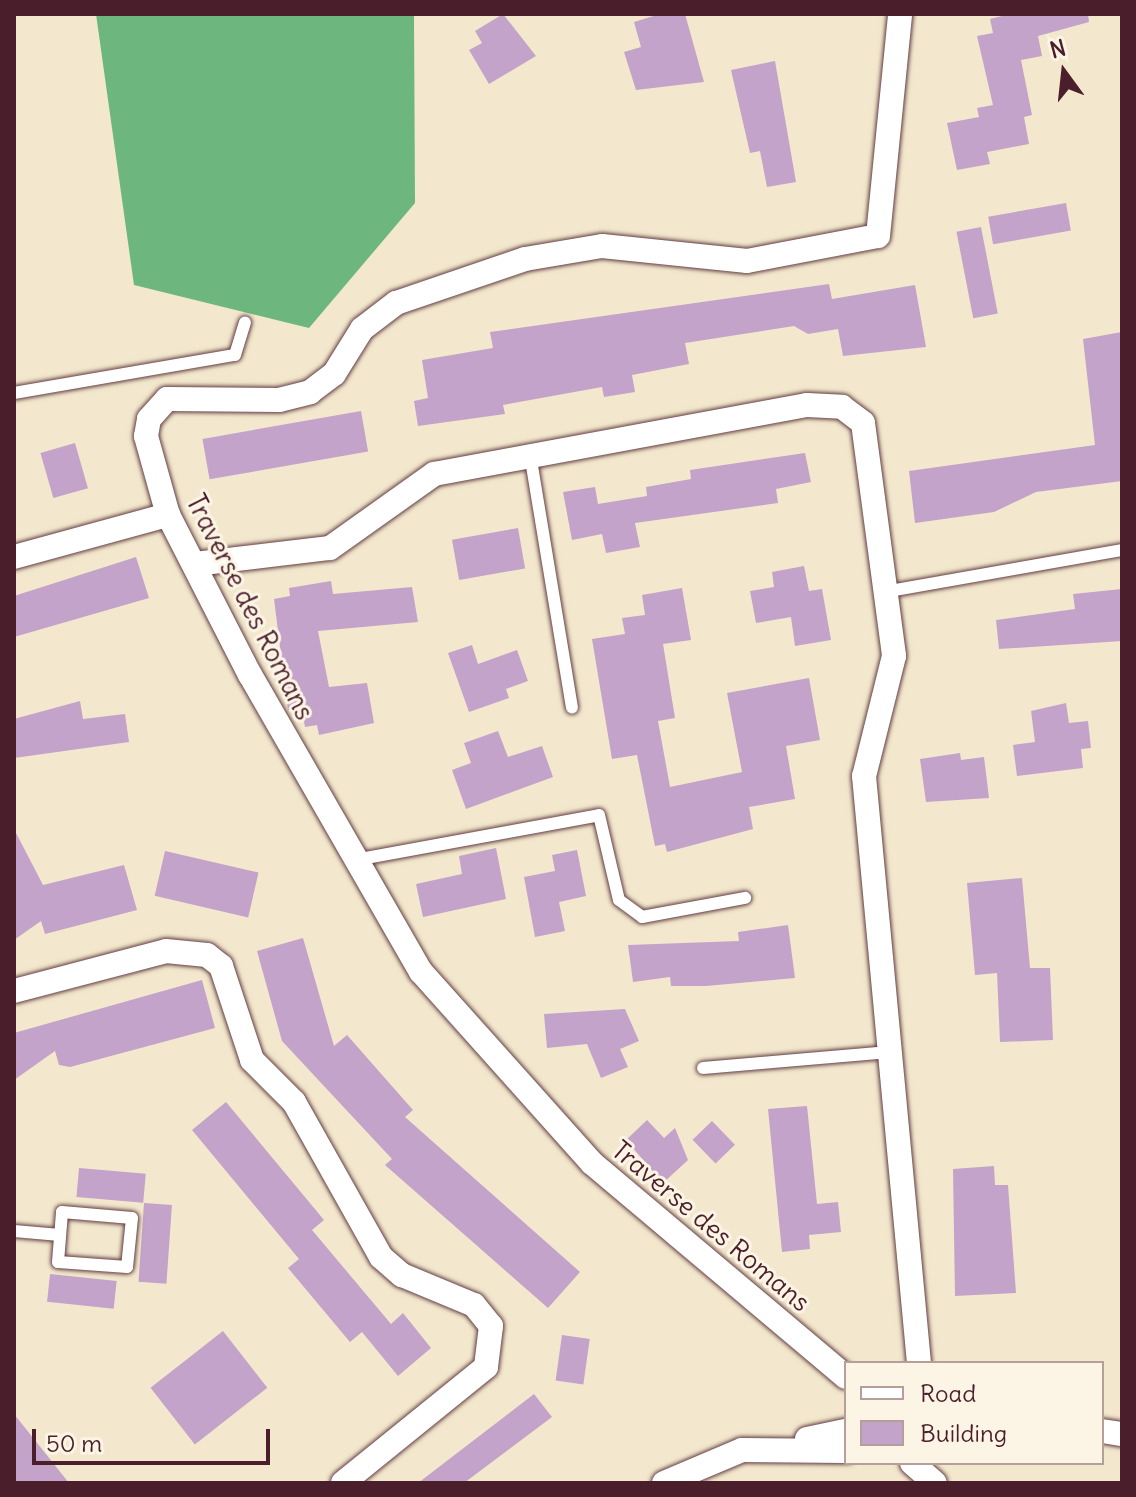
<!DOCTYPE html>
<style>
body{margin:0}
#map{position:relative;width:1136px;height:1497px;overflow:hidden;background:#f3e8cd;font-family:Delius,sans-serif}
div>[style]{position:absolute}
.forest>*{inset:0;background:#6db77e}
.building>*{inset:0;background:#c3a3c9;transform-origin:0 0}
.roads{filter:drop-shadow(0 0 2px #633d43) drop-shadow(0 0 2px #633d43)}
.lane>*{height:12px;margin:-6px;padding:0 6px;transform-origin:6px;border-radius:6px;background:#fff}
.street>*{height:24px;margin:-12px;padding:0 12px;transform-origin:12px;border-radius:12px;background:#fff}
span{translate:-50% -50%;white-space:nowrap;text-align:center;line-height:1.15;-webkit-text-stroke:6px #fcf5e5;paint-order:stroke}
.street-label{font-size:26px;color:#4a1f2b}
.frame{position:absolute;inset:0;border:16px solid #4a1f2b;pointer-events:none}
.legend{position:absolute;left:844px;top:1361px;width:260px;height:104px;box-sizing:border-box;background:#fcf5e5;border:2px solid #b59f9b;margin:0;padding:10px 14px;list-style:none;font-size:24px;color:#4a1f2b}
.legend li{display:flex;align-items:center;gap:16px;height:40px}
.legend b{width:40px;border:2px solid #b59f9b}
.north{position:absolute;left:1024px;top:32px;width:80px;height:80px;-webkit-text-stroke:6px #fcf5e5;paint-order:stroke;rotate:345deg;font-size:22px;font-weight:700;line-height:32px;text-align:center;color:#4a1f2b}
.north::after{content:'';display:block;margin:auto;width:28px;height:36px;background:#4a1f2b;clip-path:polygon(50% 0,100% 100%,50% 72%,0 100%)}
.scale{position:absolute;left:32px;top:1429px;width:238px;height:36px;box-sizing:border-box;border:4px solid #4a1f2b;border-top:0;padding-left:10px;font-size:24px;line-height:28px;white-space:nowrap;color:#4a1f2b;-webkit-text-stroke:6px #fcf5e5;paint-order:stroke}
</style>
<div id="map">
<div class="forest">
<div style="clip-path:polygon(96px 14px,414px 14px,415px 203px,309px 328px,134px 285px)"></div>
</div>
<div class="building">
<div style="clip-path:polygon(503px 14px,536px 56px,489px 84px,469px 50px,482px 43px,475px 31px)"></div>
<div style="clip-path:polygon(660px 14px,685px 14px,704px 82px,636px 90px,624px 52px,641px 47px,634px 22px)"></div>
<div style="clip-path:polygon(1010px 14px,1088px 14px,1089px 22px,1038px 36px,1042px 56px,1021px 60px,1032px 115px,1024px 117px,1029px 144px,987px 152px,990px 164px,957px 170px,947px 123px,979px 117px,977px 108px,993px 105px,977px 36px,993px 33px,990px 19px)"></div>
<div style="clip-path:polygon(775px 61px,796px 182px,767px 187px,760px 151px,750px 153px,731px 70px)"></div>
<div style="left:1066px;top:203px;width:28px;height:79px;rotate:80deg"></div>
<div style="left:981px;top:227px;width:88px;height:25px;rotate:79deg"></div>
<div style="clip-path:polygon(829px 284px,832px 299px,915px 285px,926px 347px,843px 356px,838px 329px,808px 334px,794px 326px,685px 343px,689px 364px,632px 375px,635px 392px,604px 397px,602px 387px,503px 405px,505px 414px,418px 426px,414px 401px,428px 398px,422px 360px,493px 348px,490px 332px)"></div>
<div style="clip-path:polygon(1122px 332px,1122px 481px,1036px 492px,994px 512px,915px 523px,909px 471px,1095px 445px,1083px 339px)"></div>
<div style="left:361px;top:411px;width:41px;height:161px;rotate:80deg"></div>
<div style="left:75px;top:443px;width:47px;height:36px;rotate:74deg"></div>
<div style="clip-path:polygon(805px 453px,811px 482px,776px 489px,778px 503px,635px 523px,640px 547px,606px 553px,602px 534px,572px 540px,563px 492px,595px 487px,598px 504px,647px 496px,646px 487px,691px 479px,690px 470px)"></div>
<div style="left:518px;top:528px;width:41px;height:67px;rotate:80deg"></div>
<div style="clip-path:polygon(136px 557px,149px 598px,14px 637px,14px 596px)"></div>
<div style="clip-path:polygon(804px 566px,809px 591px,822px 589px,831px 640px,795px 646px,791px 617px,756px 623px,750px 591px,774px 587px,772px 572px)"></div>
<div style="clip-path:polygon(331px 581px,333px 594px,412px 587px,418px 622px,318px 631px,329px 687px,367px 683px,374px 723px,319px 735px,317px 725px,305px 727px,302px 711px,288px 710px,274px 599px,290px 596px,289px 588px)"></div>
<div style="clip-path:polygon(682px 588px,691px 640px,663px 644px,675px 718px,658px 721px,670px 787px,742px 772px,727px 693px,809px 678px,820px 740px,786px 746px,795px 799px,749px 807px,753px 829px,667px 852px,665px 844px,655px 846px,637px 755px,612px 759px,592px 639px,625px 634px,622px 618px,645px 615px,642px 595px)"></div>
<div style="clip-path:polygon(1122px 589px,1122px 641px,999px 649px,996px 620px,1075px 609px,1073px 594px)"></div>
<div style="clip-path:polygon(472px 645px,478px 664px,517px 650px,528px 681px,506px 689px,509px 698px,469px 712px,448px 653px)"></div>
<div style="clip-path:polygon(80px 701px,83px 719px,125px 714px,129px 742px,14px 758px,14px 719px)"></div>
<div style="clip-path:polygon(1066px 703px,1069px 723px,1088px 721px,1091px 748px,1081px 749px,1083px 768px,1017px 776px,1013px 745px,1035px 742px,1031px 711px)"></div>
<div style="clip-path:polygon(498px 731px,508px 757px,542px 746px,553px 777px,466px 809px,452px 770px,471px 763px,464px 743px)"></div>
<div style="clip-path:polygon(960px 753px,961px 760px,984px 757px,989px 798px,926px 802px,920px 759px)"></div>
<div style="clip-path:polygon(14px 829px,43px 885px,124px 865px,137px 910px,45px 934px,41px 921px,14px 940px)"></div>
<div style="clip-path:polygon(496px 848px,506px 899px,423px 917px,416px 884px,462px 874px,459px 856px)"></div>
<div style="clip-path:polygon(577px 850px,586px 896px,559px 902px,565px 931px,535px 937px,524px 877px,555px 871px,552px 855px)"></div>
<div style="left:165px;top:851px;width:96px;height:46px;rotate:13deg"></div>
<div style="clip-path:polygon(1022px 878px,1030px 968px,1050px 968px,1053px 1040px,1000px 1042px,997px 973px,975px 975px,967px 883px)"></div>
<div style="clip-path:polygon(788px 925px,795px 978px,706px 986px,671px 986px,670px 977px,633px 982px,628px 945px,739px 941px,738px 932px)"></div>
<div style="clip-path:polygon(303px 938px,334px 1046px,347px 1035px,413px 1110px,405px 1117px,580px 1272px,548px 1308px,385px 1165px,392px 1159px,282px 1041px,257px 951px)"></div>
<div style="clip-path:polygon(202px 980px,215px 1028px,70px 1067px,59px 1065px,55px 1051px,14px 1080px,14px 1033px)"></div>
<div style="clip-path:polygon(625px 1009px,639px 1041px,620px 1049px,628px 1067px,601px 1078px,587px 1044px,547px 1048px,544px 1014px)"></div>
<div style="clip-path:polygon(226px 1102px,324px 1220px,312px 1230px,391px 1324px,403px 1313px,431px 1348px,398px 1376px,362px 1332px,350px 1342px,288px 1268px,299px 1259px,192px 1130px)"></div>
<div style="clip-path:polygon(807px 1106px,817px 1204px,838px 1202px,841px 1232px,809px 1235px,810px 1249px,782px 1252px,768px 1109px)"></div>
<div style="clip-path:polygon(647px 1120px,664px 1138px,675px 1128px,688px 1160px,663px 1183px,626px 1140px)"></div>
<div style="left:712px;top:1121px;width:33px;height:27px;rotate:46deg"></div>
<div style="clip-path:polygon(994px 1166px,995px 1185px,1008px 1185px,1016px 1293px,955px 1296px,953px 1169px)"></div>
<div style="left:79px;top:1168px;width:67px;height:29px;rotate:5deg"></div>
<div style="left:144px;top:1203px;width:28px;height:79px;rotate:4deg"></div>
<div style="left:50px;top:1274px;width:67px;height:28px;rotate:6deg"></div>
<div style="left:223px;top:1331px;width:72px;height:92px;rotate:52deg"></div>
<div style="left:562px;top:1335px;width:28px;height:46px;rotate:8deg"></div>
<div style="clip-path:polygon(534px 1394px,552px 1417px,464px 1483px,418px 1483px)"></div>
<div style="clip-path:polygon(14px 1414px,69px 1483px,14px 1483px)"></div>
</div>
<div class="roads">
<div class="lane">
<div style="left:14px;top:393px;width:224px;rotate:-9.8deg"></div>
<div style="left:235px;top:355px;width:34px;rotate:-73deg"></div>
<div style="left:530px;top:454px;width:257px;rotate:80.6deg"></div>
<div style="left:889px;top:591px;width:237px;rotate:-10deg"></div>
<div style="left:355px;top:860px;width:248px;rotate:-10.4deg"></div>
<div style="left:599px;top:815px;width:87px;rotate:76.8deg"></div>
<div style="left:619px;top:900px;width:29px;rotate:36deg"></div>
<div style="left:642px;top:917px;width:105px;rotate:-10.5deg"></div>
<div style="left:703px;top:1068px;width:187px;rotate:-4.9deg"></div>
<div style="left:62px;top:1212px;width:70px;rotate:4.9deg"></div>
<div style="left:132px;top:1218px;width:49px;rotate:95.8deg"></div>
<div style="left:127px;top:1267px;width:69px;rotate:-175.9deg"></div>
<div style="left:58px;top:1262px;width:50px;rotate:-85.4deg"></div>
<div style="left:14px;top:1231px;width:46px;rotate:5deg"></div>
</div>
<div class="street">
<div style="left:14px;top:557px;width:160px;rotate:-15.3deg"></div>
<div style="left:195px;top:564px;width:136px;rotate:-6.8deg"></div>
<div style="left:330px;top:548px;width:128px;rotate:-35.4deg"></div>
<div style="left:434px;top:474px;width:379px;rotate:-10.5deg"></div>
<div style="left:807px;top:405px;width:35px;rotate:3deg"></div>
<div style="left:842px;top:407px;width:26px;rotate:37deg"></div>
<div style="left:863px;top:423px;width:235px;rotate:82.4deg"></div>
<div style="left:894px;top:656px;width:124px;rotate:104deg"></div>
<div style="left:864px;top:776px;width:590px;rotate:84.65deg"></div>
<div style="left:14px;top:991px;width:157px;rotate:-14.7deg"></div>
<div style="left:166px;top:951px;width:41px;rotate:5.6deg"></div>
<div style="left:207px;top:955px;width:18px;rotate:38deg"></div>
<div style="left:221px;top:966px;width:99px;rotate:71.7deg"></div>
<div style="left:252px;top:1060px;width:59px;rotate:45deg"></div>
<div style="left:294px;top:1102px;width:178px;rotate:60.7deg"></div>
<div style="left:381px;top:1257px;width:28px;rotate:41deg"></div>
<div style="left:402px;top:1275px;width:78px;rotate:22.6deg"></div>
<div style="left:474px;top:1305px;width:27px;rotate:51deg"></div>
<div style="left:491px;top:1326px;width:41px;rotate:97deg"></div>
<div style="left:486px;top:1367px;width:184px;rotate:141deg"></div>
<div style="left:846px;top:1377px;width:332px;rotate:-139.9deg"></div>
<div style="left:592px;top:1163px;width:256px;rotate:-131.8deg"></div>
<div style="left:421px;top:972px;width:343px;rotate:-119.9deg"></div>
<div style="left:250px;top:675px;width:180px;rotate:-117.1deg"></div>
<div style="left:168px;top:515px;width:82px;rotate:-105.6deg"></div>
<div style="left:146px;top:436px;width:17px;rotate:-80deg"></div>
<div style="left:149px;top:419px;width:27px;rotate:-48deg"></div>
<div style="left:167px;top:399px;width:112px;rotate:0.5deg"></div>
<div style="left:279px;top:400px;width:32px;rotate:-14deg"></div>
<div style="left:310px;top:392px;width:30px;rotate:-37deg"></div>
<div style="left:334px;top:374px;width:53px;rotate:-58.1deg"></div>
<div style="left:362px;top:329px;width:43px;rotate:-37.4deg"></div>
<div style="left:396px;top:303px;width:136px;rotate:-18.8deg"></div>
<div style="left:525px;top:259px;width:78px;rotate:-9.6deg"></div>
<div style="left:602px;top:246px;width:146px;rotate:5.9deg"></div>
<div style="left:747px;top:261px;width:133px;rotate:-10.8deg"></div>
<div style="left:878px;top:236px;width:223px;rotate:-84.3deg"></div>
<div style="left:1102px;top:1431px;width:20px;rotate:9deg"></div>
<div style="left:807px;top:1439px;width:40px;rotate:-12deg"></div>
<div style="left:912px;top:1463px;width:30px;rotate:41deg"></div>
<div style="left:664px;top:1483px;width:85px;rotate:-22.9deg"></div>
<div style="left:742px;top:1450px;width:104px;rotate:0.6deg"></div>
</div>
</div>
<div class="street-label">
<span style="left:250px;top:607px;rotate:63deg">Traverse des Romans</span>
<span style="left:711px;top:1226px;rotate:40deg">Traverse des Romans</span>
</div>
<div class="frame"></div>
<ul class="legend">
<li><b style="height:10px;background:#fff"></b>Road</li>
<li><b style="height:22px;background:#c3a3c9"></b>Building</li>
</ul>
<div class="north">N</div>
<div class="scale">50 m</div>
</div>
